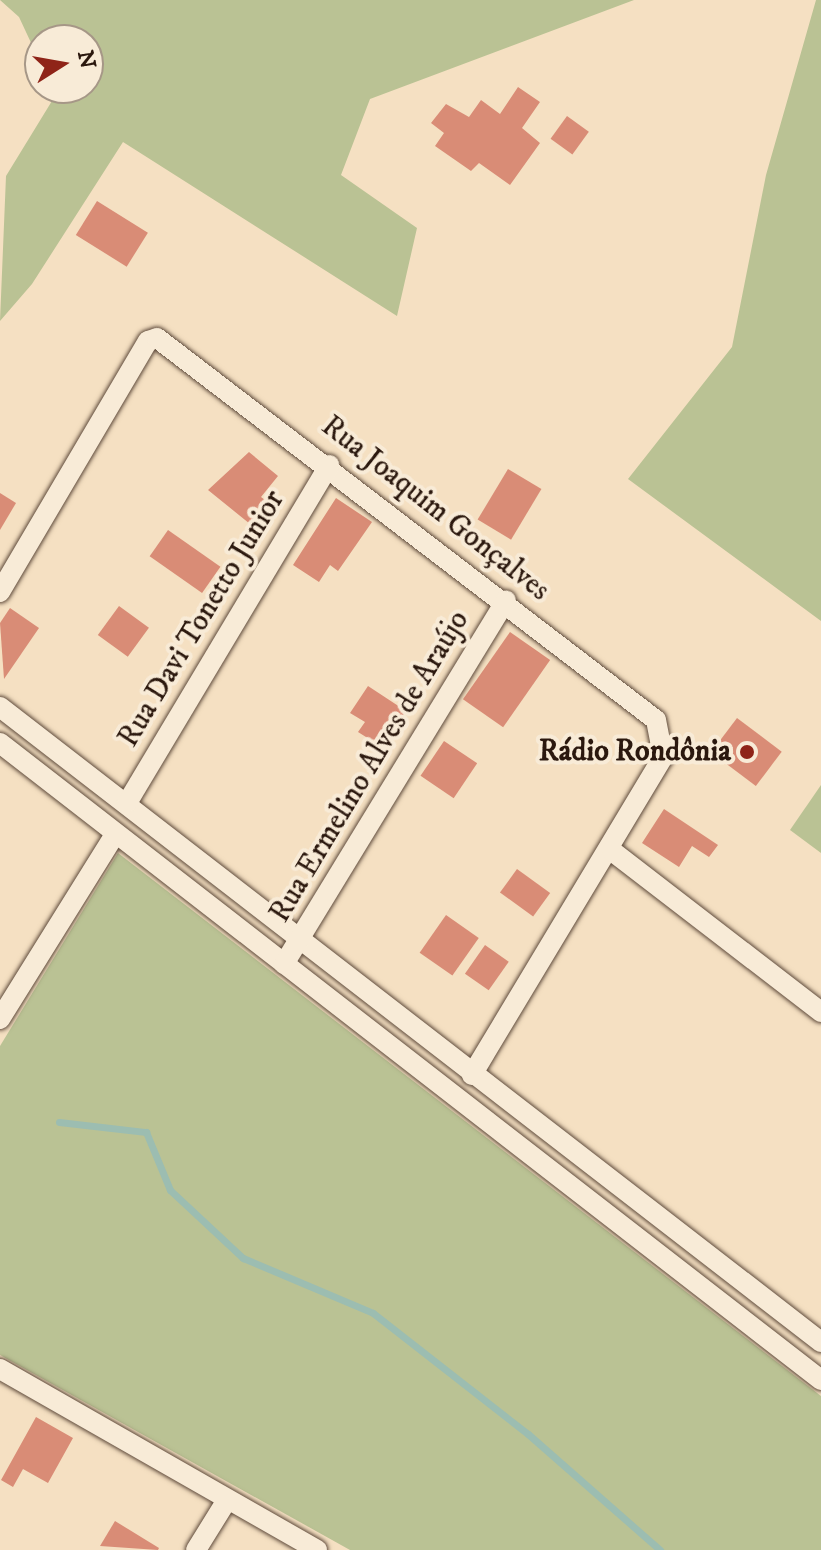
<!DOCTYPE html>
<meta charset="utf-8">
<style>
body{margin:0}
#map{position:relative;width:821px;height:1550px;overflow:hidden;background:#f5e0c2;font-family:"IM FELL DW Pica",serif}
div>[style]{position:absolute}
.green>*{inset:0;background:#bac294}
.stream>*{height:7px;margin:-3.5px;padding:0 3.5px;transform-origin:3.5px;border-radius:3.5px;background:#9cbdb1}
.building>*{inset:0;background:#d98c76;transform-origin:0 0}
.roads{filter:drop-shadow(0 0 2px #5e4a3b) drop-shadow(0 0 2px #5e4a3b)}
.street>*{height:20px;margin:-10px;padding:0 10px;transform-origin:10px;border-radius:10px;background:#f8ebd7}
.dots>*{width:22px;height:22px;translate:-50% -50%;box-sizing:border-box;border:4px solid #f8ebd7;border-radius:50%}
span{translate:-50% -50%;white-space:nowrap;text-align:center;line-height:1.15;-webkit-text-stroke:8px #f8ebd7;paint-order:stroke}
.street-label{font-size:30px;color:#2b180e}
.poi-label{font-size:30px;color:#2b180e;font-weight:700}
.right{translate:-100% -50%;text-align:right}
.north{position:absolute;left:24px;top:24px;width:80px;height:80px;box-sizing:border-box;background:#f8ebd7;border:2px solid #a69787;border-radius:50%;rotate:79deg;font-size:22px;font-weight:700;line-height:32px;text-align:center;color:#2b180e}
.north::after{content:'';display:block;margin:auto;width:28px;height:36px;background:#8f2418;clip-path:polygon(50% 0,100% 100%,50% 72%,0 100%)}
</style>
<div id="map">
<div class="green">
<div style="clip-path:polygon(0 0,634px 0,370px 99px,341px 175px,417px 228px,397px 316px,123px 142px,32px 284px,0 321px,6px 176px,55px 96px,51px 88px,88px 88px,88px 40px,40px 40px,40px 62px,19px 17px)"></div>
<div style="clip-path:polygon(816px 0,821px 0,821px 621px,628px 479px,732px 347px,766px 175px)"></div>
<div style="clip-path:polygon(821px 785px,821px 853px,790px 830px)"></div>
<div style="clip-path:polygon(118px 853px,821px 1396px,821px 1550px,350px 1550px,0 1355px,0 1046px)"></div>
</div>
<div class="stream">
<div style="left:59px;top:1122px;width:88px;rotate:6.6deg"></div>
<div style="left:146px;top:1132px;width:63px;rotate:67.5deg"></div>
<div style="left:170px;top:1190px;width:100px;rotate:43deg"></div>
<div style="left:243px;top:1258px;width:141px;rotate:22.9deg"></div>
<div style="left:373px;top:1313px;width:197px;rotate:38deg"></div>
<div style="left:528px;top:1434px;width:176px;rotate:41.3deg"></div>
</div>
<div class="building">
<div style="clip-path:polygon(518px 87px,540px 102px,522px 128px,540px 143px,510px 185px,479px 163px,471px 171px,435px 146px,444px 133px,431px 123px,446px 104px,469px 117px,481px 100px,500px 114px)"></div>
<div style="left:567px;top:116px;width:27px;height:28px;rotate:36deg"></div>
<div style="left:97px;top:201px;width:60px;height:40px;rotate:32deg"></div>
<div style="clip-path:polygon(249px 452px,278px 476px,261px 497px,273px 506px,255px 528px,208px 490px)"></div>
<div style="left:508px;top:469px;width:39px;height:59px;rotate:31deg"></div>
<div style="clip-path:polygon(0 493px,16px 503px,0 530px)"></div>
<div style="clip-path:polygon(336px 498px,372px 522px,338px 571px,330px 565px,319px 582px,293px 565px)"></div>
<div style="left:168px;top:530px;width:64px;height:32px;rotate:35deg"></div>
<div style="left:119px;top:606px;width:37px;height:36px;rotate:36deg"></div>
<div style="clip-path:polygon(10px 608px,39px 628px,4px 679px,0 623px)"></div>
<div style="left:510px;top:632px;width:49px;height:82px;rotate:35deg"></div>
<div style="clip-path:polygon(368px 686px,406px 711px,382px 747px,358px 732px,365px 722px,350px 713px)"></div>
<div style="left:737px;top:718px;width:56px;height:43px;rotate:37deg"></div>
<div style="left:444px;top:741px;width:40px;height:42px;rotate:34deg"></div>
<div style="clip-path:polygon(664px 809px,718px 845px,709px 857px,692px 846px,679px 867px,642px 843px)"></div>
<div style="left:517px;top:869px;width:41px;height:29px;rotate:36deg"></div>
<div style="left:446px;top:915px;width:40px;height:46px;rotate:35deg"></div>
<div style="left:485px;top:945px;width:29px;height:35px;rotate:35deg"></div>
<div style="clip-path:polygon(36px 1417px,73px 1438px,48px 1483px,23px 1469px,13px 1487px,1px 1480px)"></div>
<div style="clip-path:polygon(115px 1521px,159px 1548px,158px 1550px,100px 1546px)"></div>
</div>
<div class="roads">
<div class="street">
<div style="left:0;top:592px;width:291px;rotate:-59.5deg"></div>
<div style="left:148px;top:341px;width:9px;rotate:-18deg"></div>
<div style="left:157px;top:338px;width:628px;rotate:37.44deg"></div>
<div style="left:656px;top:720px;width:38px;rotate:79deg"></div>
<div style="left:663px;top:757px;width:371px;rotate:121deg"></div>
<div style="left:0;top:707px;width:1038px;rotate:37.72deg"></div>
<div style="left:0;top:743px;width:1039px;rotate:37.81deg"></div>
<div style="left:127px;top:803px;width:394px;rotate:-59.1deg"></div>
<div style="left:612px;top:851px;width:264px;rotate:37.6deg"></div>
<div style="left:284px;top:964px;width:426px;rotate:-58.6deg"></div>
<div style="left:0;top:1019px;width:218px;rotate:-58.1deg"></div>
<div style="left:0;top:1369px;width:365px;rotate:29.7deg"></div>
<div style="left:196px;top:1550px;width:59px;rotate:-58.2deg"></div>
</div>
</div>
<div class="dots">
<div style="left:747px;top:752px;background:#8f2418"></div>
</div>
<div class="street-label">
<span style="left:435px;top:509px;rotate:38deg">Rua Joaquim Gonçalves</span>
<span style="left:202px;top:619px;rotate:-59deg">Rua Davi Tonetto Junior</span>
<span style="left:370px;top:767px;rotate:-59deg">Rua Ermelino Alves de Araújo</span>
</div>
<div class="poi-label">
<span class="right" style="left:731px;top:752px">Rádio Rondônia</span>
</div>
<div class="north">N</div>
</div>
